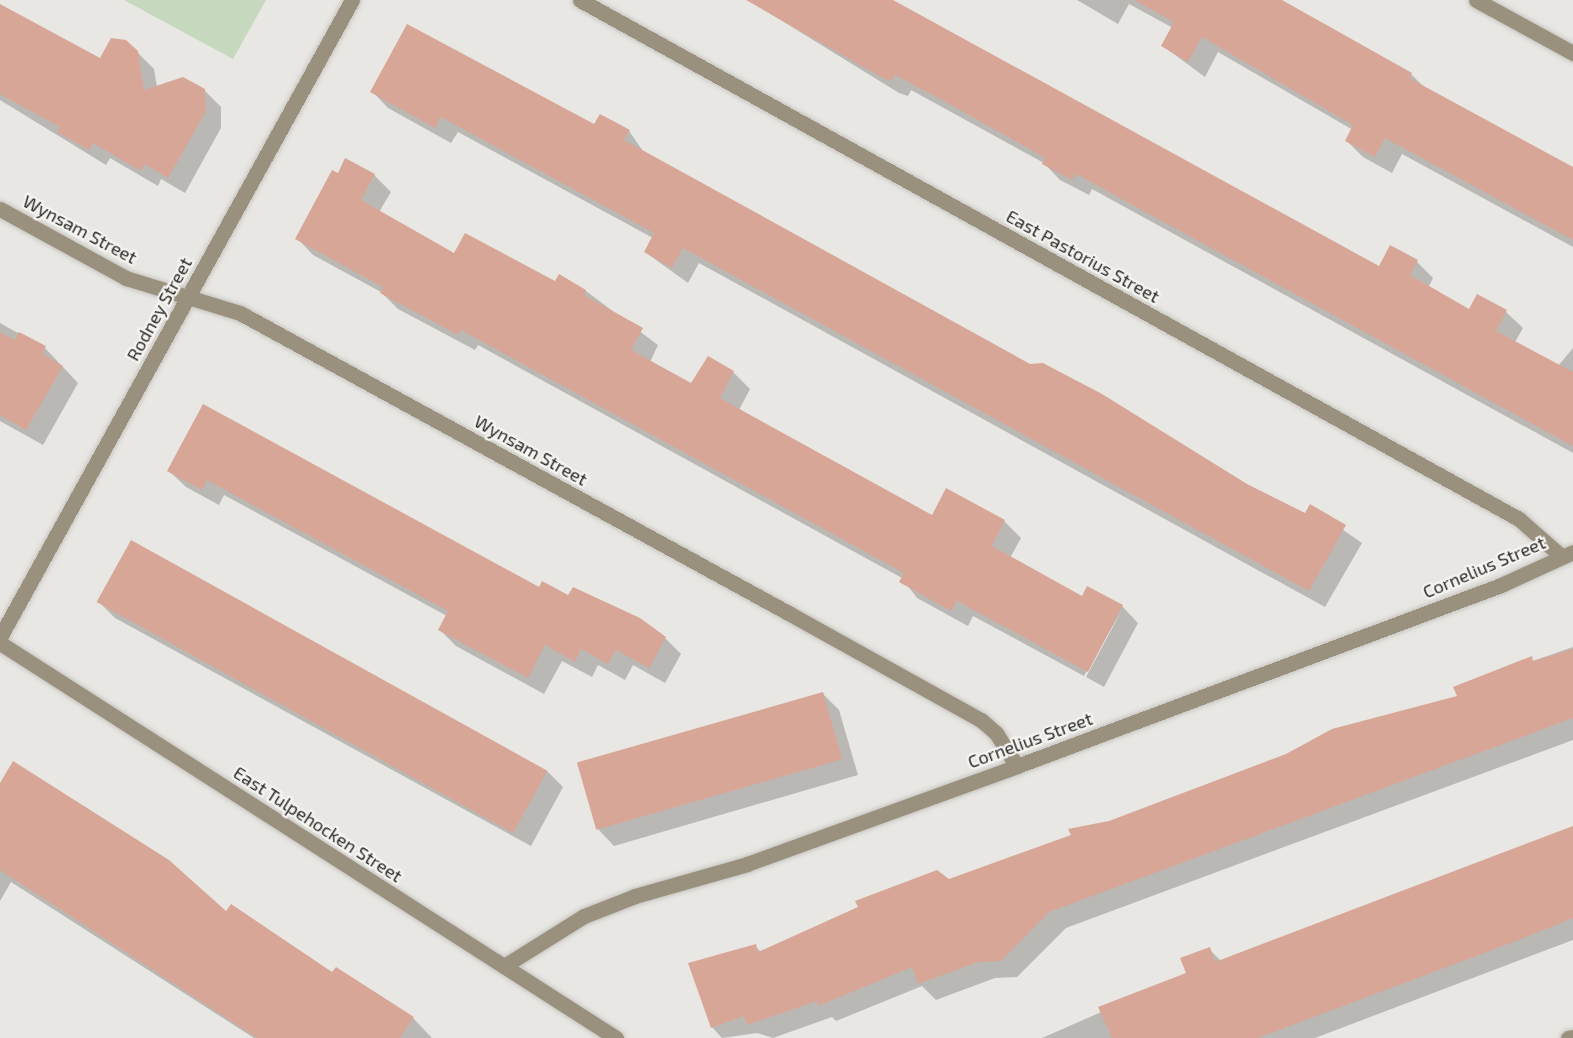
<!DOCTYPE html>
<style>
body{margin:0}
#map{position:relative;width:1573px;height:1038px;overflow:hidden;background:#e8e7e3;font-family:"Exo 2",sans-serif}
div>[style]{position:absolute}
.green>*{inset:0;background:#c6d9be}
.shadow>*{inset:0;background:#0003}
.building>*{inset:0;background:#d8a696;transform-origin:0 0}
.roads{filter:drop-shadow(0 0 2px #c6c5c1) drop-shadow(0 0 2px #c6c5c1)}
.street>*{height:15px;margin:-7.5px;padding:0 7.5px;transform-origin:7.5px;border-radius:7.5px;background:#9a907e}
span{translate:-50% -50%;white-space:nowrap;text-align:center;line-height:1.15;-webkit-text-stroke:4.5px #f5f4f1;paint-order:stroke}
.street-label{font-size:18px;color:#2a2928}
</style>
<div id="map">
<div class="green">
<div style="clip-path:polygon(124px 0,266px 0,233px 59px)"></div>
</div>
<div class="shadow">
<div style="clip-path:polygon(748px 0,890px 0,1379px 268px,1417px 262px,1433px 278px,1428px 288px,1469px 311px,1478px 296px,1506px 312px,1523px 328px,1515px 342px,1558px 366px,1573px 348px,1573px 453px,1092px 189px,1089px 195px,1060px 180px,1044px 163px,911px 90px,908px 96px,899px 93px)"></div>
<div style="clip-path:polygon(1077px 0,1270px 0,1411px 74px,1428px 91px,1573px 169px,1573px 247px,1402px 154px,1392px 173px,1363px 157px,1347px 141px,1353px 130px,1218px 52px,1205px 77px,1163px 46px,1173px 28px,1129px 4px,1118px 24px)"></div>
<div style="clip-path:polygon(0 5px,101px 60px,137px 52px,154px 69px,157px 87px,205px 91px,221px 107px,221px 128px,185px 193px,161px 179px,158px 186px,110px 158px,106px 165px,0 100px)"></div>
<div style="clip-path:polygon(372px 91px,629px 131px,643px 151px,1247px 486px,1306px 515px,1310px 507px,1362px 543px,1325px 607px,699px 263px,688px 283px,645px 252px,653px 238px,458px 132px,451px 143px,388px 108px)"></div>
<div style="clip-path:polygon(338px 175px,374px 175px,391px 192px,379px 212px,454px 255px,586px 291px,658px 345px,650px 362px,692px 385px,709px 358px,733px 372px,750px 389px,739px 410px,932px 517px,946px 490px,1005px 522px,1021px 538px,1010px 558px,1082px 598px,1122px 606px,1138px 623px,1104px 687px,1086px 677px,1122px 610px,1084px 676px,973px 616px,968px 626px,917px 598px,902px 578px,478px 345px,475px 350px,398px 309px,381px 292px,313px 255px,297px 238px)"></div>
<div style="clip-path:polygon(0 323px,45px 348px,78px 383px,43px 445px,0 421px)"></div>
<div style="clip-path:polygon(204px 406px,539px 589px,665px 638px,681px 654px,665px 683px,633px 665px,625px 680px,598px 665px,592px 677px,562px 661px,544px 694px,456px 646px,440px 630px,447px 616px,224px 495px,219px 505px,186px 487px,169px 471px)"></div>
<div style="clip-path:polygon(99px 602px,547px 771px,563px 787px,531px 846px,115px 618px)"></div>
<div style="clip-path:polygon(1573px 647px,1573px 740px,1066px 928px,1017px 977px,995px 978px,936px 1000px,922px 986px,836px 1021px,832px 1017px,773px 1038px,757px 1033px,722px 1038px,712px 1027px,755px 946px,761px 952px,1459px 697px,1455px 688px)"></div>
<div style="clip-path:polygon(823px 694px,839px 710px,858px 775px,614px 846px,598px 829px)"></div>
<div style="clip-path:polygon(0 788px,413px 1018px,432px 1038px,254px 1038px,11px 882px,0 901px)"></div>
<div style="clip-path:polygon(1573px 827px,1573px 940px,1315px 1038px,1042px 1038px,1188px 974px,1209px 949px,1221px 961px)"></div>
</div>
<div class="building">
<div style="clip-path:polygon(746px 0,893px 0,1379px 266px,1390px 245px,1418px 260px,1410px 275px,1469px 309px,1477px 294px,1507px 310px,1496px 331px,1573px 372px,1573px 446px,1076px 174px,1072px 180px,1042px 164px,1045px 158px,955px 107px,895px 75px,892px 81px,881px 77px)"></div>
<div style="clip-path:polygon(1134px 0,1282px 0,1412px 73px,1409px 78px,1573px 167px,1573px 240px,1385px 138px,1375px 157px,1345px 141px,1353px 125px,1202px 37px,1188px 62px,1161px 46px,1174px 22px)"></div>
<div style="clip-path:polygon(0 4px,100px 58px,111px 38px,126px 40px,138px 51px,144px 90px,183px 77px,205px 89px,206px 111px,168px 178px,145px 164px,141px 171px,93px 143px,89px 150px,57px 132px,60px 127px,0 94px)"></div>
<div style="clip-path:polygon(407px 24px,594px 124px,600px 114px,630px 130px,624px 140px,802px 238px,1030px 364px,1043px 363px,1102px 394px,1247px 484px,1305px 513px,1310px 504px,1346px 525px,1309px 591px,683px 248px,672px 268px,644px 252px,654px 233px,441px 117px,435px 128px,370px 92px)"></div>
<div style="clip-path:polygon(345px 158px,375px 174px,361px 200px,454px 253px,465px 233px,555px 281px,559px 274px,586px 290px,584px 295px,643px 328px,631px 350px,691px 383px,708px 356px,734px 371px,720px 398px,752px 416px,932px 515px,946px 488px,1005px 520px,992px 546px,1082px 596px,1087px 586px,1123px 605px,1088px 672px,957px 601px,951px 611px,899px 582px,904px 573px,461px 330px,458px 335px,380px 293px,383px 287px,295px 239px,332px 170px,338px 173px)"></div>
<div style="clip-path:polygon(0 332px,15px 340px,19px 332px,46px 346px,42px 354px,63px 366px,26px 430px,0 415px)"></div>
<div style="clip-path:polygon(203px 404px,539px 587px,542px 581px,568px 595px,573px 587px,640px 618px,666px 637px,649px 668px,616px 650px,608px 664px,581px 649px,575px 662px,545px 645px,528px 678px,438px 630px,448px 611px,207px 480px,202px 490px,167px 471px)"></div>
<div style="left:131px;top:540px;width:476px;height:71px;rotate:29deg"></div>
<div style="clip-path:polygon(1573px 649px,1573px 718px,1049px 912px,1001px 961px,978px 962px,918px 984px,912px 967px,818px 1006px,817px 1001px,747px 1025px,744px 1016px,711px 1028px,688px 963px,756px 944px,758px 952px,858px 907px,855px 901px,937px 870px,949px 879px,1071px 835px,1068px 829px,1109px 821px,1286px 754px,1332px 729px,1457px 696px,1453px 687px,1532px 656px,1533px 661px)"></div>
<div style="left:823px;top:692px;width:70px;height:256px;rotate:74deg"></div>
<div style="clip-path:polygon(13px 761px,169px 860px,226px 911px,231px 904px,332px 972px,336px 967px,414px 1017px,400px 1038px,257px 1038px,0 870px,0 783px)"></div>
<div style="clip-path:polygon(1573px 826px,1573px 918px,1524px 938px,1258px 1038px,1112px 1038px,1098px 1007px,1186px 973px,1180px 958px,1210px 947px,1215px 962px)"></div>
</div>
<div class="roads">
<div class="street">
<div style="left:580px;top:0;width:1073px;rotate:28.93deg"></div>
<div style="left:1519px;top:519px;width:56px;rotate:41.4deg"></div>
<div style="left:1476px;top:0;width:111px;rotate:28.7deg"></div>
<div style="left:0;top:209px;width:144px;rotate:28.7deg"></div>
<div style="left:126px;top:278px;width:119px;rotate:17.1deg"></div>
<div style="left:240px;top:313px;width:629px;rotate:28.68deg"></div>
<div style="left:792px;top:615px;width:216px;rotate:29.1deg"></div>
<div style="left:981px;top:720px;width:20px;rotate:41deg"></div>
<div style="left:996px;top:733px;width:39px;rotate:58deg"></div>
<div style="left:0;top:637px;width:728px;rotate:-61.08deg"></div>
<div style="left:0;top:643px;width:732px;rotate:32.67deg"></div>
<div style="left:504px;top:966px;width:94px;rotate:-32deg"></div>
<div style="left:584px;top:916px;width:55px;rotate:-21.4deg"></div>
<div style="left:635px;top:896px;width:116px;rotate:-15.9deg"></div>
<div style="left:747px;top:864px;width:287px;rotate:-19.9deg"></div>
<div style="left:1017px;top:766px;width:517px;rotate:-20.5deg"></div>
<div style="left:1501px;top:585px;width:79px;rotate:-24.6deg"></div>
<div style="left:1568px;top:1038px;width:5px;rotate:-11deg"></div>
</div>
</div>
<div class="street-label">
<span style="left:80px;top:229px;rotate:28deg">Wynsam Street</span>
<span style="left:1083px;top:256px;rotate:29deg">East Pastorius Street</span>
<span style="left:159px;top:309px;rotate:-61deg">Rodney Street</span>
<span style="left:531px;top:450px;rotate:29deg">Wynsam Street</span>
<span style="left:1484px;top:567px;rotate:-23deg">Cornelius Street</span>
<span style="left:1030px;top:740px;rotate:-20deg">Cornelius Street</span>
<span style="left:318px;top:824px;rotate:33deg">East Tulpehocken Street</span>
</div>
</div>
